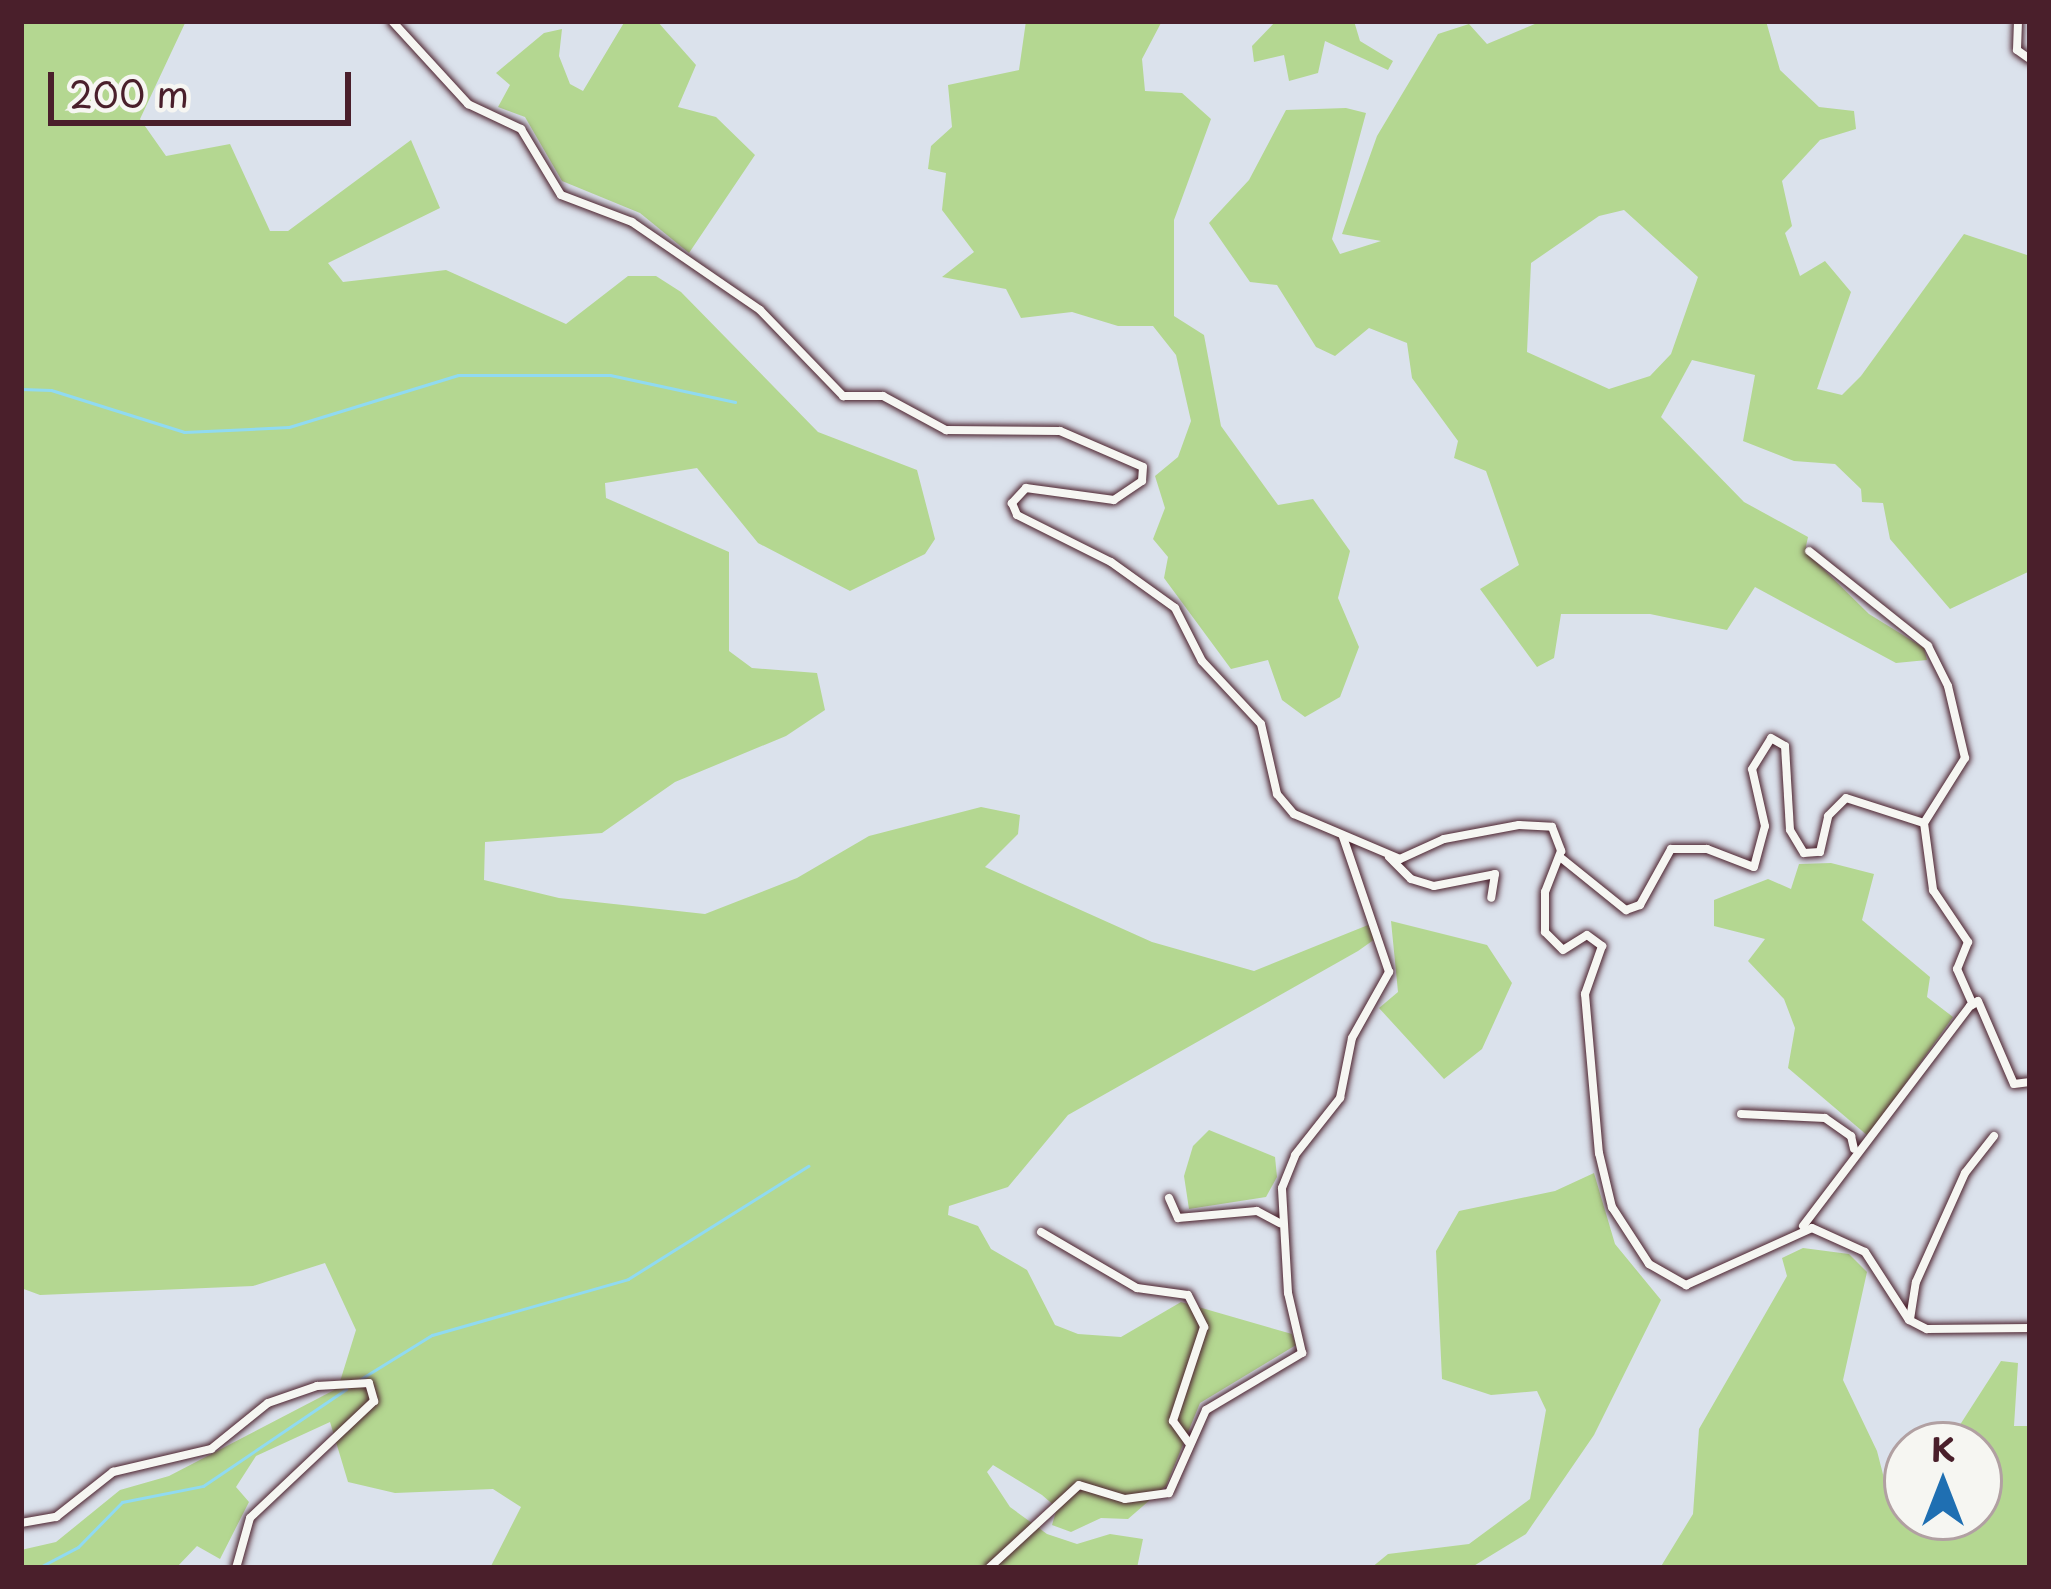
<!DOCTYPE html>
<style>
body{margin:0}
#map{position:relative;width:2051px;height:1589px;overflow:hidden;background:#dbe2ec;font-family:"Playpen Sans",sans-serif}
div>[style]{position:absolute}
.green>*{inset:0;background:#b4d791}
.stream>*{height:3px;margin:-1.5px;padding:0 1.5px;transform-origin:1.5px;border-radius:1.5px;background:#90daf1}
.roads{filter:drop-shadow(0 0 3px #4a1f2b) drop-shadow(0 0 3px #4a1f2b)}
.street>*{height:8px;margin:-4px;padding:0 4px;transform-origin:4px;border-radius:4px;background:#f6f6f2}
span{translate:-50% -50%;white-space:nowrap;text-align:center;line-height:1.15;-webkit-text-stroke:10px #f6f6f2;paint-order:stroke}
.frame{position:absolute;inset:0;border:24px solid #4a1f2b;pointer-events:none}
.north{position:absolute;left:1883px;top:1421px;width:120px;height:120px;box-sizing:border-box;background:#f6f6f2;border:3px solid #b1a0a2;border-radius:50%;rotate:0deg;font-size:33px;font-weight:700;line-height:48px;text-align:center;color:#4a1f2b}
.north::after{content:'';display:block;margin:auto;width:42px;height:54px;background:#1f6fb2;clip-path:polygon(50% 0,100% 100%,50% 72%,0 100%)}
.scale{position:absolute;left:48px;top:72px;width:303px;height:54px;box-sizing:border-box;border:6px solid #4a1f2b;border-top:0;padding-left:15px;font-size:36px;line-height:42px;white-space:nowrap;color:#4a1f2b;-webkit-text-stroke:9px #f6f6f2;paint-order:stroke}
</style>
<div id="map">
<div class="green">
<div style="clip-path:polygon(21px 21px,186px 21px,140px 119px,166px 156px,230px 144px,270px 231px,288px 231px,411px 140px,440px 208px,328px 263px,343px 282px,446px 270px,566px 324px,628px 276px,656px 276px,681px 292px,818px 432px,917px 470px,935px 539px,925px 554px,850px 591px,758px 543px,697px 468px,605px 483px,606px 498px,729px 552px,729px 651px,752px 668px,817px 673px,825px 710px,786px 736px,675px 782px,602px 833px,485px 842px,484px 880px,559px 898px,705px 914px,797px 878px,869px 836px,981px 807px,1020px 815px,1018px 834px,985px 867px,1152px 942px,1254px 971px,1368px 925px,1375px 939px,1358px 951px,1068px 1115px,1008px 1187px,949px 1206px,948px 1215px,978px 1226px,991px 1249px,1027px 1270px,1055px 1325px,1078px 1334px,1121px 1337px,1181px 1302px,1292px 1334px,1296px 1345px,1200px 1403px,1166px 1486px,1128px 1519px,1101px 1518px,1071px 1532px,1052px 1525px,1057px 1508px,1042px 1495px,993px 1465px,987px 1472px,1010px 1507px,1047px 1534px,1077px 1544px,1110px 1534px,1143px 1539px,1137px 1568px,490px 1568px,521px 1507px,493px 1489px,395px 1493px,348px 1482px,330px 1422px,256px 1456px,236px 1487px,249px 1502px,220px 1559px,197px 1546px,176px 1568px,21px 1568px,21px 1550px,56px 1542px,120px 1490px,169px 1476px,338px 1388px,356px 1330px,325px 1263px,253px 1286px,40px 1295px,21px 1288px)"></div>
<div style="clip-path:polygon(625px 21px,657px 21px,696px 65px,678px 107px,716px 117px,755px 155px,689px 253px,640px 213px,562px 181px,525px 117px,498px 107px,510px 85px,496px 73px,544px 33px,562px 29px,559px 56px,570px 84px,583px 91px)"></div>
<div style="clip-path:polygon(1026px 21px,1162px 21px,1142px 59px,1145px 91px,1182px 93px,1211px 119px,1174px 220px,1174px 316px,1204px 335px,1221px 426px,1278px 505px,1313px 499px,1350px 551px,1338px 598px,1359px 647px,1340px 697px,1305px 717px,1282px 700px,1268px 660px,1231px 669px,1164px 578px,1168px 557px,1153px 539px,1165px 508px,1155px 476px,1178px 457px,1191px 421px,1176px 355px,1153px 326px,1118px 326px,1072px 312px,1021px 318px,1006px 289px,942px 277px,974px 252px,942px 210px,946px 173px,928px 169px,931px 146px,952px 127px,948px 85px,1019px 70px)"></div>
<div style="clip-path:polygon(1276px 21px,1354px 21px,1360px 41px,1393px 61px,1388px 70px,1325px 41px,1318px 73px,1289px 81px,1284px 55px,1254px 62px,1252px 46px)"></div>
<div style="clip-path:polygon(evenodd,1542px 21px,1766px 21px,1780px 70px,1819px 107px,1854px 111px,1856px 129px,1820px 140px,1782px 181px,1792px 226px,1785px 233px,1800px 276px,1825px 261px,1851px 292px,1817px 389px,1842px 395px,1861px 376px,1964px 234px,2030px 256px,2030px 571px,1950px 609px,1890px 539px,1883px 503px,1862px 502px,1861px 489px,1835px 464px,1794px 461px,1743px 441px,1755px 375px,1692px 360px,1661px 417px,1744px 502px,1808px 537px,1805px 551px,1869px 614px,1924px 648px,1927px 660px,1896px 663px,1755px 587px,1727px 630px,1650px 614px,1561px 614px,1554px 658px,1537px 667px,1480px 589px,1519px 565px,1486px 471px,1454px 458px,1458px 441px,1412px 378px,1407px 343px,1369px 328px,1335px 356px,1316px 347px,1277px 285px,1250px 282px,1209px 223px,1249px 180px,1286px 110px,1346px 108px,1366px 113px,1332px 239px,1340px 254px,1381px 241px,1342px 234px,1377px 136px,1438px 34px,1469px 24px,1487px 44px,1542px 21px,1624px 210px,1698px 277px,1671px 354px,1650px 376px,1609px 389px,1527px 352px,1531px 263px,1599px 216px,1624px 210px)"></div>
<div style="clip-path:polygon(1831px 863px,1874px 874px,1862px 920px,1930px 977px,1927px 997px,1953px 1017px,1868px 1136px,1788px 1068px,1795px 1028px,1784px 999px,1748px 961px,1765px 939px,1714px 926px,1714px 900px,1768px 879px,1791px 889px,1799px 864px)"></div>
<div style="clip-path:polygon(1391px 921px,1487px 945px,1512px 983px,1482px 1049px,1444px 1079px,1379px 1008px,1398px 992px)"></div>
<div style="clip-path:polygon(1209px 1130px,1275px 1157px,1277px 1177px,1266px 1197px,1189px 1209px,1184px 1176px,1193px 1146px)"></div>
<div style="clip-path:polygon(1594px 1173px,1615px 1244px,1661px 1300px,1594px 1435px,1526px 1534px,1472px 1567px,1371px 1568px,1388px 1554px,1469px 1544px,1530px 1499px,1546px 1410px,1537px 1391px,1491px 1395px,1442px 1379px,1436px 1251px,1459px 1211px,1555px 1191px)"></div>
<div style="clip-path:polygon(1803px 1248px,1849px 1254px,1867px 1272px,1843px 1380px,1877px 1451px,1893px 1513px,1907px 1501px,1907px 1517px,1979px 1517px,1979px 1445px,1947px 1445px,2001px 1361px,2018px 1363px,2014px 1426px,2030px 1426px,2030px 1568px,1660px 1568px,1693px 1514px,1699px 1429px,1787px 1276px,1782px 1258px)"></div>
</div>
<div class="stream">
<div style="left:21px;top:389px;width:30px;rotate:2deg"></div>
<div style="left:51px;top:390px;width:139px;rotate:17.5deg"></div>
<div style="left:184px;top:432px;width:105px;rotate:-2.7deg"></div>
<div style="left:289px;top:427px;width:177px;rotate:-17.1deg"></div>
<div style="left:458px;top:375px;width:152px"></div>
<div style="left:610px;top:375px;width:128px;rotate:12.2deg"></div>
<div style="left:359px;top:1380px;width:86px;rotate:-31.7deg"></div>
<div style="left:432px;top:1335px;width:204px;rotate:-15.9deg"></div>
<div style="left:628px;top:1279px;width:213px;rotate:-32.1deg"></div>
<div style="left:38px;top:1568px;width:45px;rotate:-27.7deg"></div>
<div style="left:78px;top:1547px;width:63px;rotate:-45.6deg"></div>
<div style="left:122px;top:1502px;width:83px;rotate:-11.2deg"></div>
<div style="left:203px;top:1486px;width:173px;rotate:-34.1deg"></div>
</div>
<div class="roads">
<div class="street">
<div style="left:392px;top:21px;width:113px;rotate:47.5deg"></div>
<div style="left:468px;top:104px;width:59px;rotate:25.3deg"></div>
<div style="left:521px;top:129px;width:77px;rotate:58.8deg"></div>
<div style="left:561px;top:195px;width:76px;rotate:20.8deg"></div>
<div style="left:632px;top:222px;width:155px;rotate:34.5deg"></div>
<div style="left:760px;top:310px;width:120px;rotate:46deg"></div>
<div style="left:843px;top:396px;width:40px"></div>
<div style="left:883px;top:396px;width:72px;rotate:28.4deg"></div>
<div style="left:946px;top:430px;width:114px;rotate:0.5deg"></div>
<div style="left:1060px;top:431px;width:90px;rotate:23.4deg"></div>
<div style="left:1143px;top:467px;width:14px;rotate:94deg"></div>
<div style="left:1142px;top:481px;width:34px;rotate:146deg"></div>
<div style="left:1114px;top:500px;width:89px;rotate:-172.2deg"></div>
<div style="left:1026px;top:488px;width:21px;rotate:133deg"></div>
<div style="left:1012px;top:503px;width:13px;rotate:67deg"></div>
<div style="left:1017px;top:515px;width:105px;rotate:26.6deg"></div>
<div style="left:1111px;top:562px;width:79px;rotate:35.7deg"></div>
<div style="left:1175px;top:608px;width:59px;rotate:63deg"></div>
<div style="left:1202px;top:661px;width:86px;rotate:46.9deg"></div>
<div style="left:1261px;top:724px;width:72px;rotate:77.1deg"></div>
<div style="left:1277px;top:794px;width:26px;rotate:50deg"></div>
<div style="left:1294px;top:814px;width:115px;rotate:23deg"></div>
<div style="left:1400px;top:859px;width:48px;rotate:-24.4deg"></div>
<div style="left:1444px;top:839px;width:76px;rotate:-10.6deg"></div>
<div style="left:1519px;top:825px;width:33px;rotate:3deg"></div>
<div style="left:1552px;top:827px;width:26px;rotate:69deg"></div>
<div style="left:1561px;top:851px;width:44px;rotate:111.3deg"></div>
<div style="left:1545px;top:892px;width:40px;rotate:90deg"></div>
<div style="left:1545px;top:932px;width:25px;rotate:45deg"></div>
<div style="left:1563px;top:950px;width:28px;rotate:-32deg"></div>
<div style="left:1587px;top:935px;width:19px;rotate:36deg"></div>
<div style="left:1602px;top:946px;width:51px;rotate:109.5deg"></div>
<div style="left:1585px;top:994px;width:160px;rotate:85deg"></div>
<div style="left:1599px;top:1153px;width:56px;rotate:76.5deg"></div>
<div style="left:1612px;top:1207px;width:68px;rotate:57deg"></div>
<div style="left:1649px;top:1264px;width:43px;rotate:29.6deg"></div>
<div style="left:1686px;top:1285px;width:138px;rotate:-24.3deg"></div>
<div style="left:1812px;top:1228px;width:58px;rotate:24.4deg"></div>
<div style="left:1865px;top:1252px;width:81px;rotate:57.1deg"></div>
<div style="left:1909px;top:1320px;width:20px;rotate:27deg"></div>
<div style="left:1927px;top:1329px;width:103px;rotate:-0.6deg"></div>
<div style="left:2018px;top:21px;width:29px;rotate:92deg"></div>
<div style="left:2017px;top:50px;width:16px;rotate:35deg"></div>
<div style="left:1924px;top:823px;width:68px;rotate:82.3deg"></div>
<div style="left:1933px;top:890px;width:63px;rotate:56.1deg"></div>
<div style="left:1968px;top:942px;width:29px;rotate:112deg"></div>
<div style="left:1957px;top:969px;width:39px;rotate:66deg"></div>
<div style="left:1389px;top:857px;width:31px;rotate:45deg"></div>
<div style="left:1411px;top:879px;width:24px;rotate:17deg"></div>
<div style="left:1434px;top:886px;width:62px;rotate:-11.1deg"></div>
<div style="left:1495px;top:874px;width:24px;rotate:99deg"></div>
<div style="left:1560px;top:857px;width:85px;rotate:38.8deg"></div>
<div style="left:1626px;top:910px;width:15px;rotate:-20deg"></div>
<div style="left:1640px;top:905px;width:64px;rotate:-61deg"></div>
<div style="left:1671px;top:849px;width:36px"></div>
<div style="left:1707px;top:849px;width:50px;rotate:21deg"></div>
<div style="left:1754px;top:867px;width:42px;rotate:-75deg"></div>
<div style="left:1765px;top:826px;width:58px;rotate:-102.8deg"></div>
<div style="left:1752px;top:769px;width:36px;rotate:-58deg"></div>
<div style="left:1771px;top:738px;width:16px;rotate:30deg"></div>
<div style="left:1785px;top:746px;width:84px;rotate:86.6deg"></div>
<div style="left:1790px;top:830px;width:27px;rotate:59deg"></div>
<div style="left:1804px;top:853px;width:16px;rotate:-4deg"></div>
<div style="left:1820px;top:852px;width:37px;rotate:-77deg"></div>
<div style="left:1828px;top:816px;width:25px;rotate:-45deg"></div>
<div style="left:1846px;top:798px;width:82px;rotate:17.8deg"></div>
<div style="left:1924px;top:823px;width:77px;rotate:-57.8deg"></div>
<div style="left:1965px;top:758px;width:74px;rotate:-103.3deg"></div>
<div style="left:1948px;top:686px;width:45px;rotate:-116.6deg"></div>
<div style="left:1928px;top:646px;width:152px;rotate:-141.4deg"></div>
<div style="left:1741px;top:1114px;width:84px;rotate:2.7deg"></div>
<div style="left:1825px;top:1118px;width:32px;rotate:35deg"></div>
<div style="left:1851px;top:1136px;width:13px;rotate:77deg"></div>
<div style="left:1169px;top:1198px;width:22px;rotate:66deg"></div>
<div style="left:1178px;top:1218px;width:79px;rotate:-5.1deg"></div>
<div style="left:1257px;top:1211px;width:26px;rotate:28deg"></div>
<div style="left:1803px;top:1226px;width:276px;rotate:-52.8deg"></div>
<div style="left:1970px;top:1006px;width:9px;rotate:-32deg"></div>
<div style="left:1978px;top:1001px;width:90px;rotate:66.6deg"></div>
<div style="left:2014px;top:1084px;width:16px;rotate:-7deg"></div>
<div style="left:1041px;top:1232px;width:111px;rotate:30.3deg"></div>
<div style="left:1137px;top:1288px;width:51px;rotate:7.8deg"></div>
<div style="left:1188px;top:1295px;width:36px;rotate:63deg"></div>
<div style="left:1204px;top:1327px;width:99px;rotate:108.3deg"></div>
<div style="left:1173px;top:1421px;width:26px;rotate:54deg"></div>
<div style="left:1910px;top:1319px;width:37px;rotate:-81deg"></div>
<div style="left:1916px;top:1282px;width:120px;rotate:-65.8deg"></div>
<div style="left:1965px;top:1173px;width:47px;rotate:-51.9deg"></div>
<div style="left:21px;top:1523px;width:36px;rotate:-10deg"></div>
<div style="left:56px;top:1517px;width:73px;rotate:-38.3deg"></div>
<div style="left:113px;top:1472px;width:101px;rotate:-13.2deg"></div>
<div style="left:211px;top:1449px;width:73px;rotate:-38.9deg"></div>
<div style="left:268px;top:1403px;width:52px;rotate:-19.1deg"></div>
<div style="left:317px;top:1386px;width:52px;rotate:-3.3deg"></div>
<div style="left:369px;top:1383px;width:19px;rotate:74deg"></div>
<div style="left:374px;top:1401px;width:170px;rotate:136.7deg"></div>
<div style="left:250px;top:1518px;width:52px;rotate:105.6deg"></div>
<div style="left:989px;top:1568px;width:122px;rotate:-42.7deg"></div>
<div style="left:1079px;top:1485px;width:48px;rotate:16.9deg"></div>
<div style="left:1125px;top:1499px;width:44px;rotate:-7.8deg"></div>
<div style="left:1169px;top:1493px;width:91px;rotate:-66deg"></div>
<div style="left:1206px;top:1410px;width:112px;rotate:-30.7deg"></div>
<div style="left:1302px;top:1353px;width:62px;rotate:-103.1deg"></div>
<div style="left:1288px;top:1293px;width:105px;rotate:-93.3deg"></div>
<div style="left:1282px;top:1188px;width:35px;rotate:-68deg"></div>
<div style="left:1295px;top:1155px;width:73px;rotate:-51.7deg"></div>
<div style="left:1340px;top:1098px;width:61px;rotate:-78.7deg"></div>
<div style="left:1352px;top:1038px;width:76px;rotate:-60.7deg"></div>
<div style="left:1389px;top:972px;width:143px;rotate:-108.8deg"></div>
</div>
</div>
<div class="frame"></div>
<div class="north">K</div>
<div class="scale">200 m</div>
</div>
